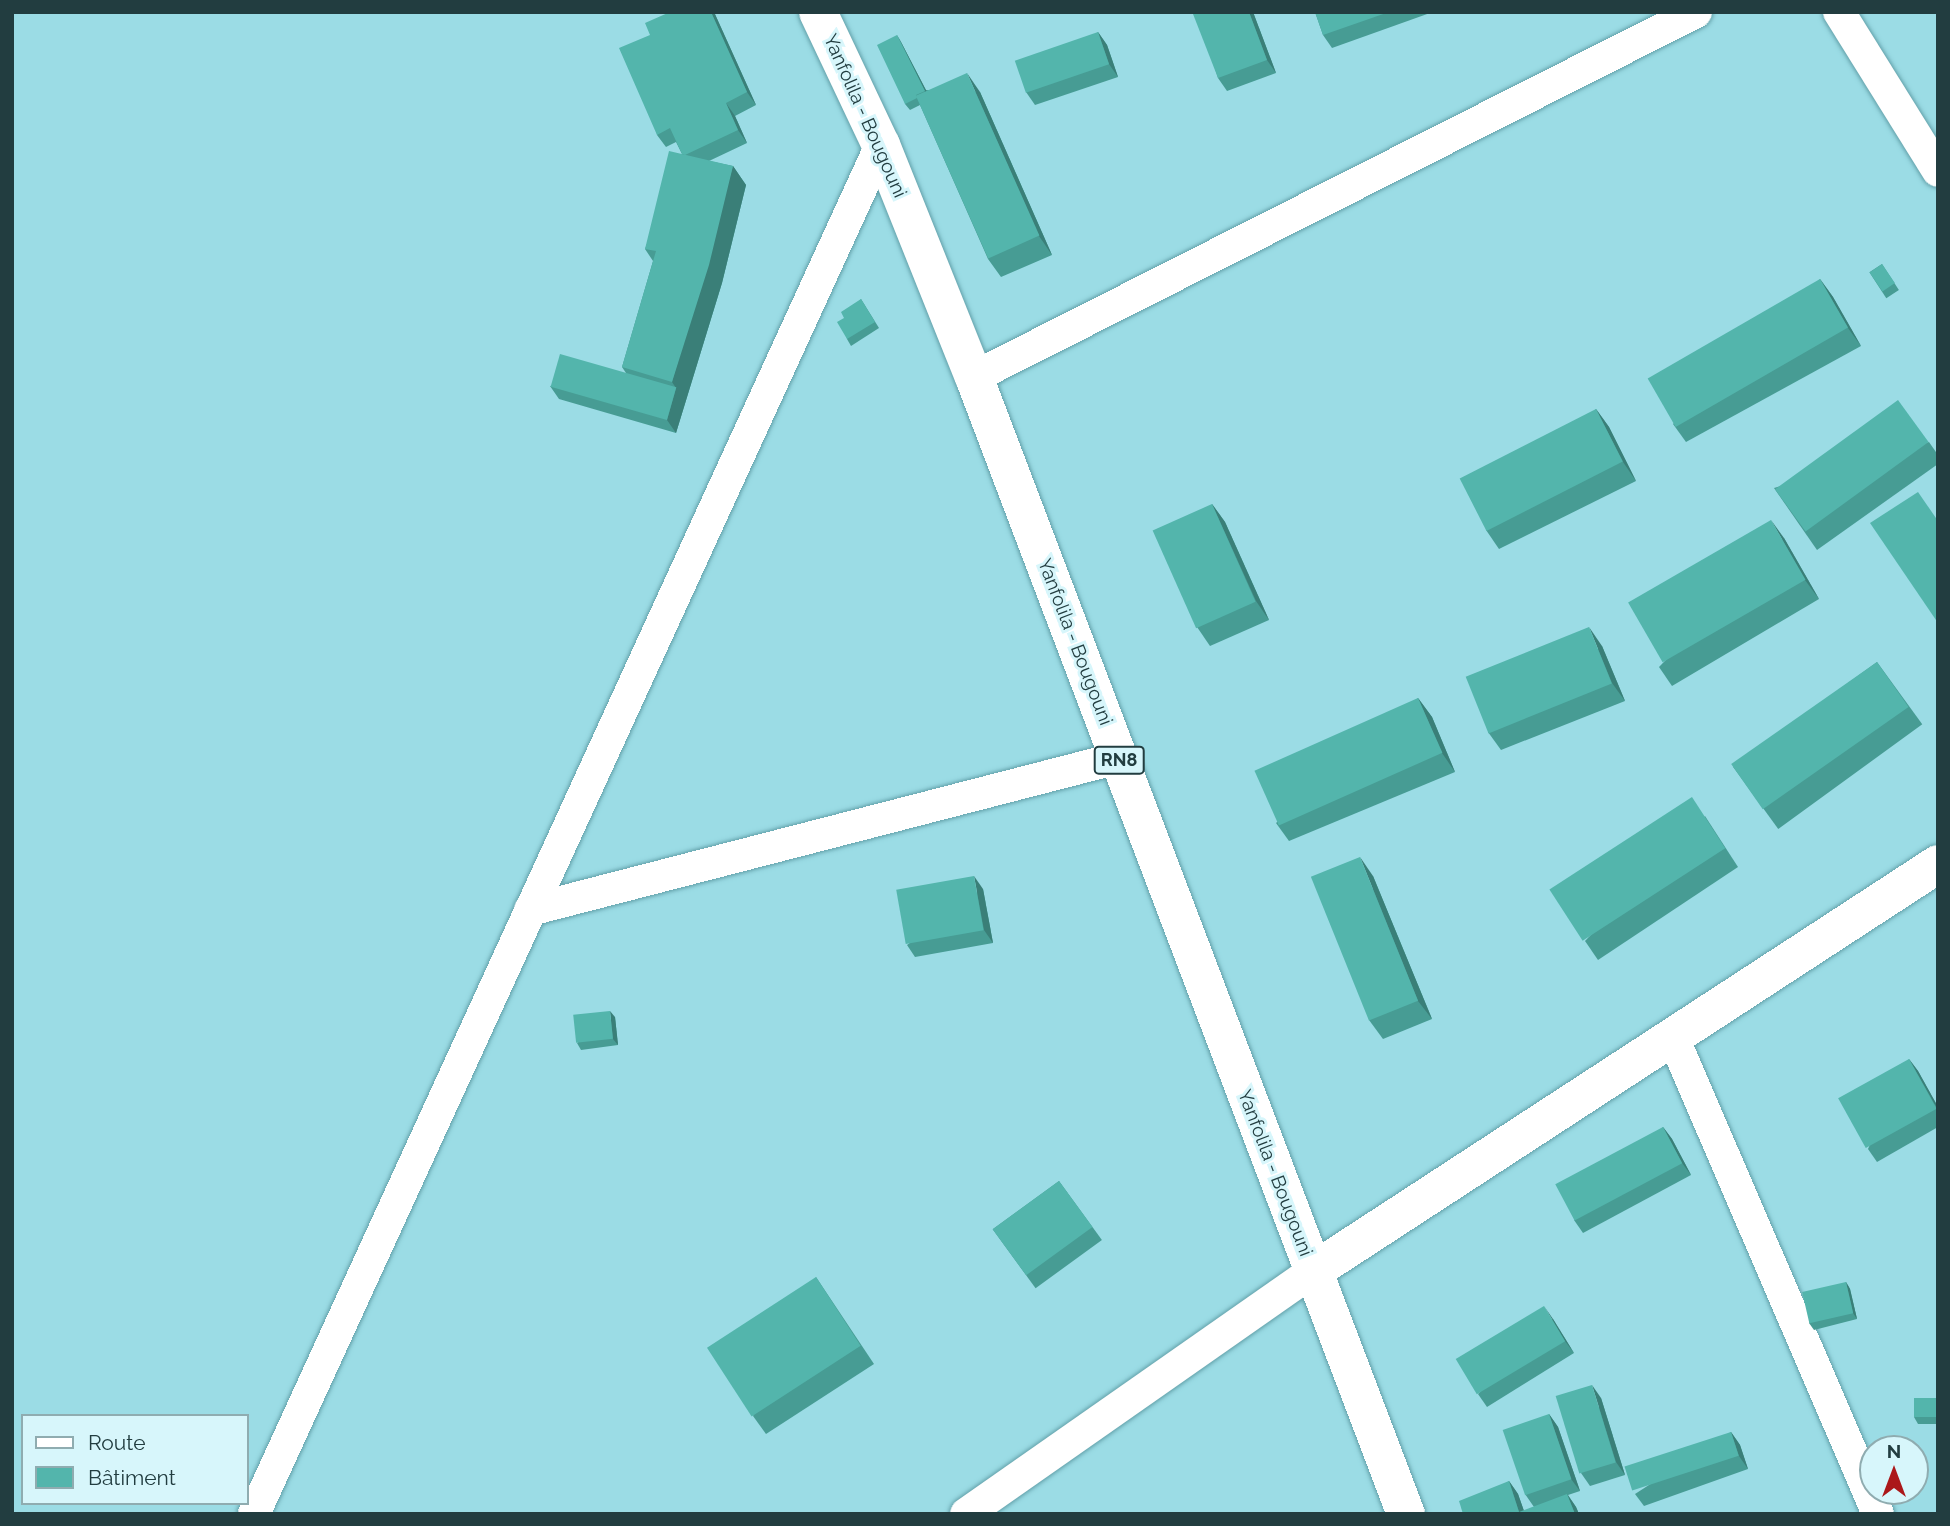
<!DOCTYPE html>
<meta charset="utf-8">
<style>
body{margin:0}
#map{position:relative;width:1950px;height:1526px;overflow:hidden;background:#9bdce5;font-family:Raleway,sans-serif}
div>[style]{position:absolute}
.roads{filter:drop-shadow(0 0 2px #62a0a9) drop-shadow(0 0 2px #62a0a9)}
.street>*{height:32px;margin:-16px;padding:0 16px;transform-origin:16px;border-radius:16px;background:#fff}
.secondary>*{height:38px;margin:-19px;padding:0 19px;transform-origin:19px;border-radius:19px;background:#fff}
.primary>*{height:38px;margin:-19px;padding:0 19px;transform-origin:19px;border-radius:19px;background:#fff}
.wall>*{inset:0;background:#479c94;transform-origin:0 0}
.shaded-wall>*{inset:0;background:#3a7f78}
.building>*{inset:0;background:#53b5ac;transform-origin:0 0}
span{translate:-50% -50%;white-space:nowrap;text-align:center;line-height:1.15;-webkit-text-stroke:6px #d7f6fb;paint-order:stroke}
.shield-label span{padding:2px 5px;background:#d7f6fb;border:2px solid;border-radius:5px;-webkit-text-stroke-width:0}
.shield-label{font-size:18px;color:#223d40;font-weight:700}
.street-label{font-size:19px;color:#223d40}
.frame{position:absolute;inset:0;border:14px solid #223d40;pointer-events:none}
.legend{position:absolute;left:21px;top:1414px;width:228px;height:91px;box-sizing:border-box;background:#d7f6fb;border:2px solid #8facb0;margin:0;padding:9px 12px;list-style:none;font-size:21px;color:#223d40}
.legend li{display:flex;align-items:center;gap:14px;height:35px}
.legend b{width:35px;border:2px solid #8facb0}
.north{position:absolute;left:1859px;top:1435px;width:70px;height:70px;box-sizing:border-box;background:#d7f6fb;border:2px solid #8facb0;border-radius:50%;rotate:0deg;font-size:19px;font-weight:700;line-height:28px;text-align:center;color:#223d40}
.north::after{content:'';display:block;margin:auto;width:24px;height:32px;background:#ab181a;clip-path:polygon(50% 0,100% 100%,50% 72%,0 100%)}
</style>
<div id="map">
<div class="roads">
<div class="street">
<div style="left:1839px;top:12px;width:187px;rotate:58.1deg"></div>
<div style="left:974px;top:377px;width:809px;rotate:-26.82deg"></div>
<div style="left:530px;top:910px;width:607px;rotate:-14.49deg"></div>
<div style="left:1672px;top:1035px;width:521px;rotate:66.73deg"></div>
<div style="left:254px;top:1514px;width:1506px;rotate:-65.39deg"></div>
<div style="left:966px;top:1514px;width:422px;rotate:-35deg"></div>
</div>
<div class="secondary">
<div style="left:1312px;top:1272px;width:747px;rotate:-33.09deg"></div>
</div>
<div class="primary">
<div style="left:818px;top:12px;width:147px;rotate:64.7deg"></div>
<div style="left:881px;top:145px;width:250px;rotate:68.2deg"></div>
<div style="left:974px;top:377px;width:1216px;rotate:69.2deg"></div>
</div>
</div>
<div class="wall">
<div style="clip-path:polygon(670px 12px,714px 12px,756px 105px,735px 116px,747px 143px,709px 161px,733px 166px,746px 185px,722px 283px,676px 433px,559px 399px,550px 386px,626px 373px,622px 367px,653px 261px,645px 249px,682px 154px,676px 142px,666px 147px,657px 135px,650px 35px)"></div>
<div style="clip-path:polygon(1197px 12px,1253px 12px,1276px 73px,1227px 91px,1218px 78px)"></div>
<div style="clip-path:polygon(1315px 12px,1430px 12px,1430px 13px,1332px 48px,1323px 35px)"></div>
<div style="clip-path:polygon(1098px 32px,1107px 45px,1118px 77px,1035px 105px,1026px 92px)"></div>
<div style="clip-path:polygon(897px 35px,901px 42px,926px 90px,980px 92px,1052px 255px,1001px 277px,988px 259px,920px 105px,910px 110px,905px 104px)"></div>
<div style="left:1882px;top:264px;width:31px;height:15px;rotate:57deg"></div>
<div style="clip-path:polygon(1820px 279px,1833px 297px,1861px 346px,1686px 442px,1673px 424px)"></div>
<div style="clip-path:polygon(861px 299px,879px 328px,851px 346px,847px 339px,844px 318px)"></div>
<div style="clip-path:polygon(1596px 409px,1609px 427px,1636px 481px,1499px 549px,1486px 530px)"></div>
<div style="clip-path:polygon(1929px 442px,1938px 455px,1938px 464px,1817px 550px,1774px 488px)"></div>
<div style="clip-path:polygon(1212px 504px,1225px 522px,1269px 620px,1210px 646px,1197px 627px)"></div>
<div style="clip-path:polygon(1784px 538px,1819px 599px,1672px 686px,1659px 667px)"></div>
<div style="clip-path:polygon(1602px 646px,1625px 701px,1501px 750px,1488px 732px)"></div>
<div style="left:1877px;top:662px;width:77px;height:178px;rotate:54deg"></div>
<div style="clip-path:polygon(1418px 698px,1432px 717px,1455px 772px,1289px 841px,1276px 823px)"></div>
<div style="clip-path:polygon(1705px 816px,1738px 867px,1598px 960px,1585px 941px)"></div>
<div style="clip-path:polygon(1373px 876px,1432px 1019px,1383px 1039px,1369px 1020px)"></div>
<div style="clip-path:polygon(983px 889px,993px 943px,915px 957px,907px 945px)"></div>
<div style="clip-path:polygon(615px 1017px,618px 1045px,581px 1050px,577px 1043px)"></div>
<div style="clip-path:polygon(1909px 1059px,1918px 1071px,1938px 1107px,1938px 1127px,1877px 1162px,1868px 1149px)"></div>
<div style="clip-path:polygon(1663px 1127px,1672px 1139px,1691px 1175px,1583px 1233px,1574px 1220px)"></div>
<div style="left:1059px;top:1181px;width:73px;height:82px;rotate:54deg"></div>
<div style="clip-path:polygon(816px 1277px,874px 1364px,766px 1434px,753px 1416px)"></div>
<div style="clip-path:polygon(1846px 1282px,1850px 1289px,1857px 1319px,1814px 1330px,1809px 1323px)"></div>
<div style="clip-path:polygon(1553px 1319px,1574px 1353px,1487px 1407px,1478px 1394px)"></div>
<div style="clip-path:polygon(1601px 1398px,1625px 1475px,1590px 1486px,1581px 1473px)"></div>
<div style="clip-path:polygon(1938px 1398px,1938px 1424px,1918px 1424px,1914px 1417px)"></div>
<div style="clip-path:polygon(1549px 1414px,1558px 1427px,1580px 1491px,1568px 1495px,1576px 1507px,1579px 1514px,1463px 1514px,1509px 1481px,1518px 1494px,1524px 1511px,1534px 1507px,1525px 1494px)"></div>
<div style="clip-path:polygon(1731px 1432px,1740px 1445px,1748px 1469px,1644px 1506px,1635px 1494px)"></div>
</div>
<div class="shaded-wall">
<div style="clip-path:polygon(711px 12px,714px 12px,756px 105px,747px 92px)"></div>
<div style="clip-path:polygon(1249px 12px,1253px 12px,1276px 73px,1267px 60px)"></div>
<div style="clip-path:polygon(1098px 32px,1107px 45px,1118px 77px,1109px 64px)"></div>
<div style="clip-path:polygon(897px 35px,901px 42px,931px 100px,926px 94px)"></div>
<div style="clip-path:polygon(967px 73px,980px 92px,1052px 255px,1039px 236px)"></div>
<div style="clip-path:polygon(726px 103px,735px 116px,747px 143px,738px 130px)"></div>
<div style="clip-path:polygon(733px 166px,746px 185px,722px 283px,676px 433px,667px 420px,676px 388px,672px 382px)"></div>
<div style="clip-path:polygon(1820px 279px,1833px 297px,1861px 346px,1848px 328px)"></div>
<div style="clip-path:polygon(1596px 409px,1609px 427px,1636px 481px,1623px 462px)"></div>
<div style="clip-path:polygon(1212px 504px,1225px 522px,1269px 620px,1256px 601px)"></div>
<div style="clip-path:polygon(1771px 520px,1784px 538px,1819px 599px,1805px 580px)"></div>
<div style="clip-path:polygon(1589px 627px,1602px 646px,1625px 701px,1612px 683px)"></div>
<div style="clip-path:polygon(1418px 698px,1432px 717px,1455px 772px,1442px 753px)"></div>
<div style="clip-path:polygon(1360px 857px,1373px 876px,1432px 1019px,1418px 1001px)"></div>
<div style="clip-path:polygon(974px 876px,983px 889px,993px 943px,984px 930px)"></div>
<div style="clip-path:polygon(610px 1011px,615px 1017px,618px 1045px,613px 1039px)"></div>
<div style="clip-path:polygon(1909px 1059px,1918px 1071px,1938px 1107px,1938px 1110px)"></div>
<div style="clip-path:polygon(1663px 1127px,1672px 1139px,1691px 1175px,1682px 1163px)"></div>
<div style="clip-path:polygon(1846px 1282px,1850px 1289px,1857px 1319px,1853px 1313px)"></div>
<div style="clip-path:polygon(1544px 1306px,1553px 1319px,1574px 1353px,1565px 1341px)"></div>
<div style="clip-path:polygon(1592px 1385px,1601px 1398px,1625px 1475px,1616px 1462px)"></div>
<div style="clip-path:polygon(1549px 1414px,1558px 1427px,1580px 1491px,1571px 1479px)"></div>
<div style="clip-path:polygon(1731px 1432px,1740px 1445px,1748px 1469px,1739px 1456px)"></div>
<div style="clip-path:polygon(1509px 1481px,1518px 1494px,1525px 1514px,1519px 1512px)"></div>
<div style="clip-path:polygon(1567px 1494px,1576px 1507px,1579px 1514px,1575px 1514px)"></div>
</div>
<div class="building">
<div style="clip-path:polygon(670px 12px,711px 12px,747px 92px,726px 103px,738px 130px,685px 155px,682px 154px,670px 128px,657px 135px,619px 48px,650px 35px,645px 23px)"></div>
<div style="clip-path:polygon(1197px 12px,1249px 12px,1267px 60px,1218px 78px,1193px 14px)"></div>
<div style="clip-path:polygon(1315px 12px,1389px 12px,1323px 35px)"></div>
<div style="left:1098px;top:32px;width:34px;height:88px;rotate:71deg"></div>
<div style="clip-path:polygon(897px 35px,925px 91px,916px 95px,917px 98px,905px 104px,877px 45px)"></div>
<div style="left:967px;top:73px;width:178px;height:56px;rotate:66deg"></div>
<div style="clip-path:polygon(669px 151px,733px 166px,709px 265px,672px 382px,622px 367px,656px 251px,645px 249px)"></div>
<div style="left:1882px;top:264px;width:23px;height:15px;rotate:56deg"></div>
<div style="left:1820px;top:279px;width:56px;height:199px;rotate:60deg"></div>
<div style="clip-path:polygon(861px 299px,875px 322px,847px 339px,837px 322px,844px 318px,841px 312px)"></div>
<div style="left:560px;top:354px;width:121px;height:34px;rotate:16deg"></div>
<div style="left:1898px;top:400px;width:52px;height:152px;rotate:54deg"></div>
<div style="left:1596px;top:409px;width:59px;height:153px;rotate:63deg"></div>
<div style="clip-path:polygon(1918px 492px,1938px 521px,1938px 623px,1870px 523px)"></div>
<div style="left:1212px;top:504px;width:107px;height:65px;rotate:66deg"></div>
<div style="left:1771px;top:520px;width:69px;height:165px;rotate:60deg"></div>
<div style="left:1589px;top:627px;width:61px;height:133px;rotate:68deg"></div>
<div style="left:1877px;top:662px;width:55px;height:178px;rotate:55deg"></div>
<div style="left:1418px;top:698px;width:60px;height:179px;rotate:66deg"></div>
<div style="left:1692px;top:797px;width:61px;height:170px;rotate:57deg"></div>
<div style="left:1360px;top:857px;width:155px;height:53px;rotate:68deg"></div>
<div style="left:974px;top:876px;width:55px;height:79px;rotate:80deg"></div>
<div style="left:610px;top:1011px;width:28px;height:37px;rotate:84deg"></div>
<div style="left:1909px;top:1059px;width:57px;height:81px;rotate:61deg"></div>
<div style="left:1663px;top:1127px;width:41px;height:122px;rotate:62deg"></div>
<div style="left:1059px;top:1181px;width:57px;height:82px;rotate:54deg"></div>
<div style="left:816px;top:1277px;width:82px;height:130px;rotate:57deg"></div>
<div style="left:1846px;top:1282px;width:32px;height:45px;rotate:77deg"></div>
<div style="left:1544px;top:1306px;width:41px;height:103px;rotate:59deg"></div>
<div style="left:1937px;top:1367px;width:1px;height:19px"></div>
<div style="left:1592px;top:1385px;width:81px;height:38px;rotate:73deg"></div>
<div style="left:1914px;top:1398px;width:24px;height:19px"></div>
<div style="left:1549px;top:1414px;width:69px;height:49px;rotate:71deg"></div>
<div style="left:1731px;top:1432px;width:25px;height:112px;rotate:72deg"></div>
<div style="clip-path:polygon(1509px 1481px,1519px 1512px,1514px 1514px,1463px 1514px,1459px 1501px)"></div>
<div style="clip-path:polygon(1567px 1494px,1575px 1514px,1520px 1514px,1519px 1512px)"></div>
</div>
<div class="shield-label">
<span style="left:1119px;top:760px">RN8</span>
</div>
<div class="street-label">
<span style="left:865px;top:116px;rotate:66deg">Yanfolila - Bougouni</span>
<span style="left:1075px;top:642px;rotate:69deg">Yanfolila - Bougouni</span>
<span style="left:1275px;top:1173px;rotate:69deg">Yanfolila - Bougouni</span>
</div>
<div class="frame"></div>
<ul class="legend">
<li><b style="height:9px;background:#fff"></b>Route</li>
<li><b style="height:19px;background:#53b5ac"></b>Bâtiment</li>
</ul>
<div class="north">N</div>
</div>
